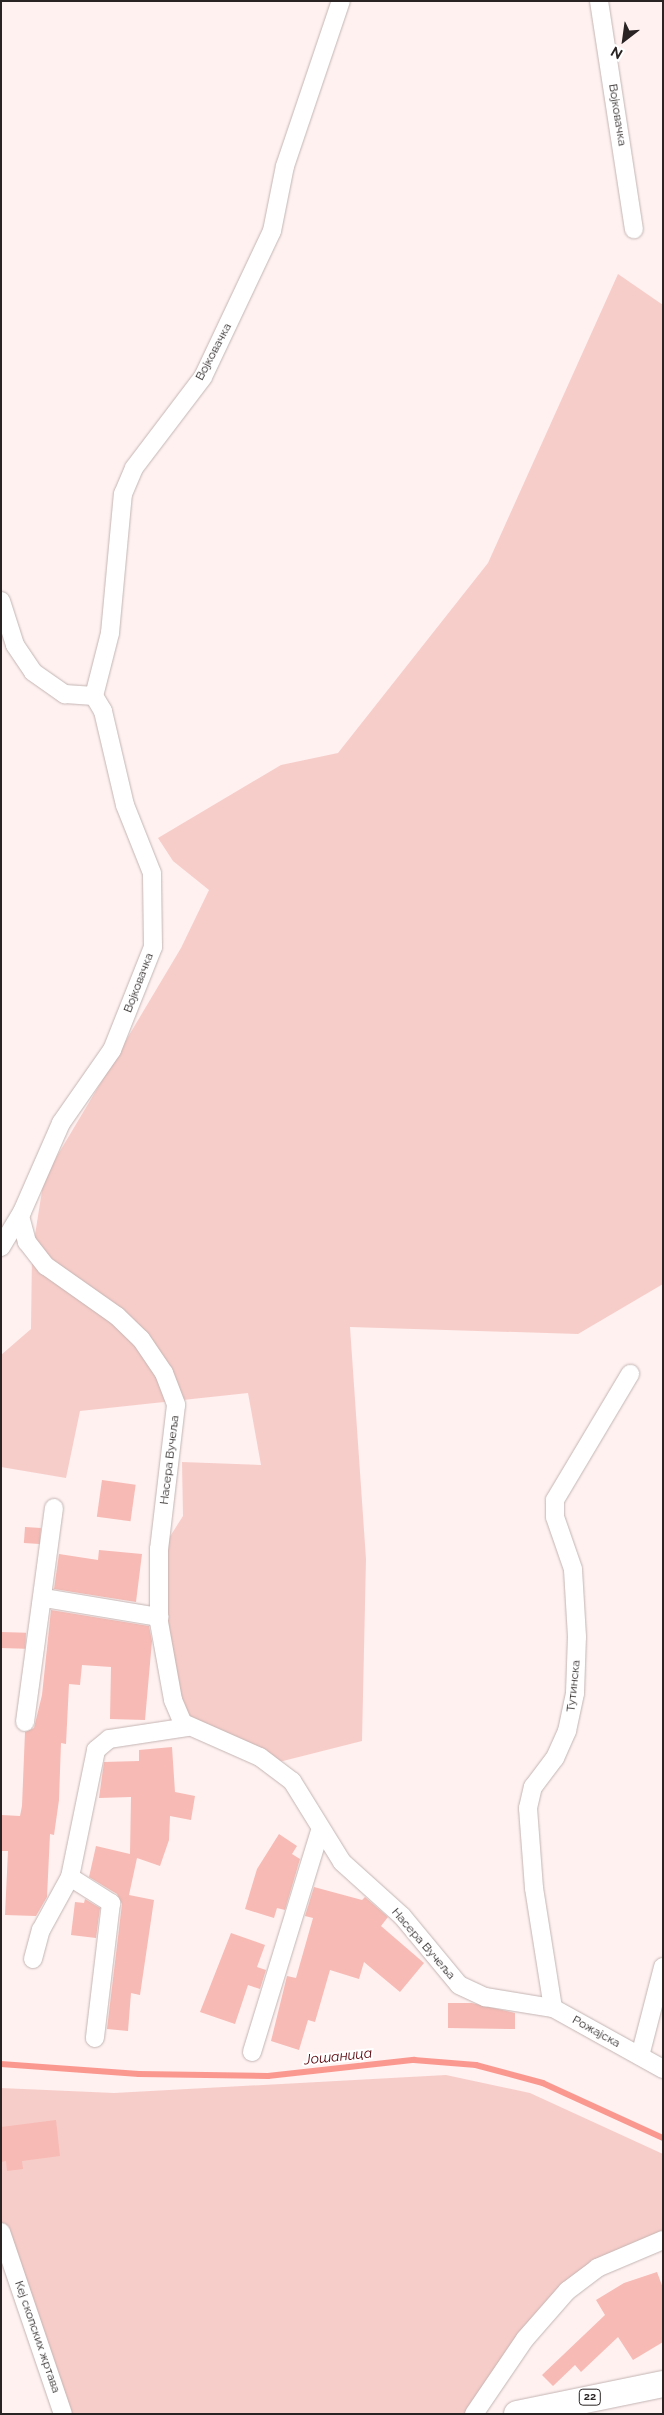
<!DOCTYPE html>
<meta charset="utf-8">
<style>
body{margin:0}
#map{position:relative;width:664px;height:2415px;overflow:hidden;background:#fef1f0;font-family:Raleway,sans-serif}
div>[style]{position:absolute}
.green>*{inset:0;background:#f7cdc9}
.stream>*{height:5.5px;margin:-2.75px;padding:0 2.75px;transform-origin:2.75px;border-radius:2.75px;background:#fa9890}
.building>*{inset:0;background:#f7bab4;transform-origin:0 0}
.roads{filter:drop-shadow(0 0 1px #c4b5b3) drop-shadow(0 0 1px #c4b5b3)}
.minor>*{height:18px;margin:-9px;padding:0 9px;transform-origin:9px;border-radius:9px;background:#fff}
.primary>*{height:26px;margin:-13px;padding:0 13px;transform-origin:13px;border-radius:13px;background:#fff}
span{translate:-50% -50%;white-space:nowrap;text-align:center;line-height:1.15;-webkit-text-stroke:4px #fff;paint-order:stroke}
.shield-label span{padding:1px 4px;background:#fff;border:1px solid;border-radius:4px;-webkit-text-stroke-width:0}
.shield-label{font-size:11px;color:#292323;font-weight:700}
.street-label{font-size:12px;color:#292323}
.water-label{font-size:14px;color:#580007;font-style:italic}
.frame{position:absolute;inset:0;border:2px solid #292323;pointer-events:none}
.north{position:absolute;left:599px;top:15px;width:50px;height:50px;-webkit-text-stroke:4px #fff;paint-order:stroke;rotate:210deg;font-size:14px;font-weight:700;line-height:20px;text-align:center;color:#292323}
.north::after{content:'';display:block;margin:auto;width:18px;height:22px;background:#292323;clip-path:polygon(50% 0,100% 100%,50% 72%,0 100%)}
</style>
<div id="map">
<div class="green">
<div style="clip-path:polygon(618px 274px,663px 305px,663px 1284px,578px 1334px,350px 1327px,366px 1559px,362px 1741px,279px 1762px,184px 1714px,164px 1619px,164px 1546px,183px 1516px,182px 1462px,261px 1465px,248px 1393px,80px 1411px,66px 1478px,1px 1467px,1px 1355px,31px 1329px,32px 1254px,44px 1178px,181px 948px,209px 890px,173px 861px,158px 838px,281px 765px,338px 753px,488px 563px)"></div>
<div style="clip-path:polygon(446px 2075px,530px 2093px,663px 2154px,663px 2240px,597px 2268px,471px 2414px,69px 2414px,1px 2226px,1px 2088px,114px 2093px)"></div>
</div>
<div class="stream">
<div style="left:1px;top:2064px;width:138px;rotate:4.1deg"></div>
<div style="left:139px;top:2074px;width:129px;rotate:0.9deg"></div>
<div style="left:268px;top:2076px;width:147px;rotate:-6.3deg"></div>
<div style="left:414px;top:2060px;width:62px;rotate:4.6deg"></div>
<div style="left:476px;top:2065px;width:69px;rotate:15deg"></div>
<div style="left:543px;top:2083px;width:132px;rotate:24.6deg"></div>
</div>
<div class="building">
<div style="left:102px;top:1480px;width:34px;height:37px;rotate:8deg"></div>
<div style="left:25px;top:1527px;width:16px;height:16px;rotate:4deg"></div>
<div style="clip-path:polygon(99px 1550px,142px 1554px,136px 1602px,54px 1589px,59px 1554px,98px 1560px)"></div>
<div style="clip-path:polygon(51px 1610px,149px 1626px,152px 1641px,145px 1720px,110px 1719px,111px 1667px,82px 1665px,80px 1685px,69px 1684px,66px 1744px,61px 1743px,59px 1800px,54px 1835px,50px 1834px,47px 1897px,36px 1916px,5px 1915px,8px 1851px,1px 1851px,1px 1815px,20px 1816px,22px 1806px,25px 1732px,34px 1728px,42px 1695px)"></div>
<div style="left:1px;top:1632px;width:25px;height:16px;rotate:2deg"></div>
<div style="clip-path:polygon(172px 1747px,175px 1792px,195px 1796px,191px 1820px,170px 1816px,169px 1840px,160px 1866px,137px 1858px,129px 1895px,154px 1900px,140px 1995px,131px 1993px,128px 2031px,107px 2029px,122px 1904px,117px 1894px,89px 1877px,96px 1846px,130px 1854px,131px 1797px,99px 1798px,104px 1762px,139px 1761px,139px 1750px)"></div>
<div style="clip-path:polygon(279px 1834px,297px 1846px,292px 1854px,300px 1859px,285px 1910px,277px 1908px,274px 1918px,245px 1909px,257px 1869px)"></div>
<div style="clip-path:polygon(314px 1887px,362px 1900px,365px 1897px,388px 1917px,381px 1926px,424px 1963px,400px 1992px,364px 1962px,359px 1979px,330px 1970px,315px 2022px,308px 2020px,299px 2050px,271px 2041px,287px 1976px,296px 1978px,313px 1918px,305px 1916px)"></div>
<div style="clip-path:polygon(85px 1899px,100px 1908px,96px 1938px,71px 1935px,75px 1902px,84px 1903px)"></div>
<div style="clip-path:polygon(231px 1933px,265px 1945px,257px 1967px,266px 1970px,260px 1989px,248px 1985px,235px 2024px,200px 2012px)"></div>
<div style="clip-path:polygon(448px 2003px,472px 2003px,515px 2013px,515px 2029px,448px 2028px)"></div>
<div style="clip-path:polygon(56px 2120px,60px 2156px,22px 2161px,23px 2169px,7px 2171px,6px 2161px,1px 2162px,1px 2127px)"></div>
<div style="clip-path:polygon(657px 2272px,663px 2288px,663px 2342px,633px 2360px,618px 2337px,581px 2372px,575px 2365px,553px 2386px,542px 2375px,605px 2315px,596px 2300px,624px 2283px)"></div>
</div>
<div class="roads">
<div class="minor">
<div style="left:599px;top:1px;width:231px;rotate:81.3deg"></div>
<div style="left:1px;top:601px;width:46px;rotate:72.3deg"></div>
<div style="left:15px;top:645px;width:32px;rotate:56deg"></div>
<div style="left:33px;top:672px;width:39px;rotate:35deg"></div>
<div style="left:65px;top:694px;width:29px;rotate:4deg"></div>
<div style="left:20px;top:1216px;width:27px;rotate:75deg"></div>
<div style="left:27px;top:1242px;width:31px;rotate:52deg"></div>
<div style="left:46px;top:1266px;width:87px;rotate:35.2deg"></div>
<div style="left:117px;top:1316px;width:33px;rotate:44deg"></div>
<div style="left:141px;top:1339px;width:41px;rotate:55.9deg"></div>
<div style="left:164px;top:1373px;width:34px;rotate:69deg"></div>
<div style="left:176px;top:1405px;width:145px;rotate:96.7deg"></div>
<div style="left:159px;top:1549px;width:73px;rotate:90deg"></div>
<div style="left:159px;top:1622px;width:79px;rotate:79.8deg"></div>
<div style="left:173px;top:1700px;width:25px;rotate:67deg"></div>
<div style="left:183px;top:1723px;width:84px;rotate:23.8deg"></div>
<div style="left:260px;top:1757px;width:40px;rotate:37deg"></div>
<div style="left:292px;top:1781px;width:95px;rotate:58.3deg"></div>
<div style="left:342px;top:1862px;width:81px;rotate:42deg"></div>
<div style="left:402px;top:1916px;width:89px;rotate:50.4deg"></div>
<div style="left:459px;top:1985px;width:29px;rotate:25deg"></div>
<div style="left:485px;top:1997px;width:69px;rotate:9.2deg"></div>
<div style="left:553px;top:2008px;width:126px;rotate:29deg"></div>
<div style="left:1px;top:1247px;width:41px;rotate:-59deg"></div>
<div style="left:22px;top:1212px;width:97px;rotate:-66.3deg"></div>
<div style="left:61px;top:1123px;width:89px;rotate:-55.1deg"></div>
<div style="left:112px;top:1050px;width:111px;rotate:-68.3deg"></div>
<div style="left:153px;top:947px;width:74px;rotate:-90.8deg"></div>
<div style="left:152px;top:873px;width:73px;rotate:-111.7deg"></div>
<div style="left:125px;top:805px;width:97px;rotate:-103.2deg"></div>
<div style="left:103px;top:711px;width:17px;rotate:-121deg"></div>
<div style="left:94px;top:696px;width:65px;rotate:-75.7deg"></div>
<div style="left:110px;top:633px;width:140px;rotate:-84.7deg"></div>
<div style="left:123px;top:494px;width:28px;rotate:-67deg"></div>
<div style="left:134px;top:468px;width:114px;rotate:-52.8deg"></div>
<div style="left:203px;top:377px;width:161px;rotate:-64.7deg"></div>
<div style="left:272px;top:231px;width:66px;rotate:-78.7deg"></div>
<div style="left:285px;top:166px;width:174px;rotate:-71.3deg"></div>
<div style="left:45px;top:1598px;width:116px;rotate:9.5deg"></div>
<div style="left:25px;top:1722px;width:216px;rotate:-82.3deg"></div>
<div style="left:70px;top:1877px;width:49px;rotate:32.4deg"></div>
<div style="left:111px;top:1903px;width:136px;rotate:96.8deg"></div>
<div style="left:33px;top:1959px;width:30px;rotate:-75deg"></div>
<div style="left:41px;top:1930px;width:60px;rotate:-61.3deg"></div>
<div style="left:70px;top:1877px;width:130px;rotate:-78.4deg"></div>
<div style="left:96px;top:1750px;width:17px;rotate:-40deg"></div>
<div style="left:109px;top:1739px;width:80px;rotate:-8.6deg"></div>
<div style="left:553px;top:2008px;width:121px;rotate:-99deg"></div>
<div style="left:534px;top:1888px;width:80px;rotate:-94.3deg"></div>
<div style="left:528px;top:1808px;width:22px;rotate:-77deg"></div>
<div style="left:533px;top:1787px;width:36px;rotate:-53deg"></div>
<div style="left:555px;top:1758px;width:30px;rotate:-66deg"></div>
<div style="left:567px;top:1731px;width:39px;rotate:-78deg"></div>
<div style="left:575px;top:1693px;width:56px;rotate:-88deg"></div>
<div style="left:577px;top:1637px;width:68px;rotate:-93.4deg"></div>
<div style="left:573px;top:1569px;width:55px;rotate:-109.1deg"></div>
<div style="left:555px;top:1517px;width:17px;rotate:-90deg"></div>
<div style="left:555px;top:1500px;width:147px;rotate:-59.2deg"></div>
<div style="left:252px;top:2052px;width:231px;rotate:-72.9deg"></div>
<div style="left:640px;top:2056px;width:92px;rotate:-75.5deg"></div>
<div style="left:1px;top:2232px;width:192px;rotate:71.2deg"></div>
<div style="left:474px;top:2414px;width:91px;rotate:-55.8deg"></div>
<div style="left:525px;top:2339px;width:64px;rotate:-48.8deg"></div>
<div style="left:567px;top:2291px;width:38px;rotate:-37deg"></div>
<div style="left:597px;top:2268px;width:72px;rotate:-23deg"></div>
</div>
<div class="primary">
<div style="left:517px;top:2414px;width:149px;rotate:-11.6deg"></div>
</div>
</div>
<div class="shield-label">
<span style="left:590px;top:2397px">22</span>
</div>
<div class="street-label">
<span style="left:617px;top:115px;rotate:81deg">Војковачка</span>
<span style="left:214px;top:352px;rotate:-62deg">Војковачка</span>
<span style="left:139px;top:983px;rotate:-69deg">Војковачка</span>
<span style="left:170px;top:1460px;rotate:-83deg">Насера Вучеља</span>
<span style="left:574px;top:1686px;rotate:-84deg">Тутинска</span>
<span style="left:423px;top:1944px;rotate:49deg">Насера Вучеља</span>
<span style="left:596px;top:2032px;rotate:29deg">Рожајска</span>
<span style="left:37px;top:2337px;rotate:71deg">Кеј скопских жртава</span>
</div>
<div class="water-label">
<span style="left:338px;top:2056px;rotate:-6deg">Јошаница</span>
</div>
<div class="frame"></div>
<div class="north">N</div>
</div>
